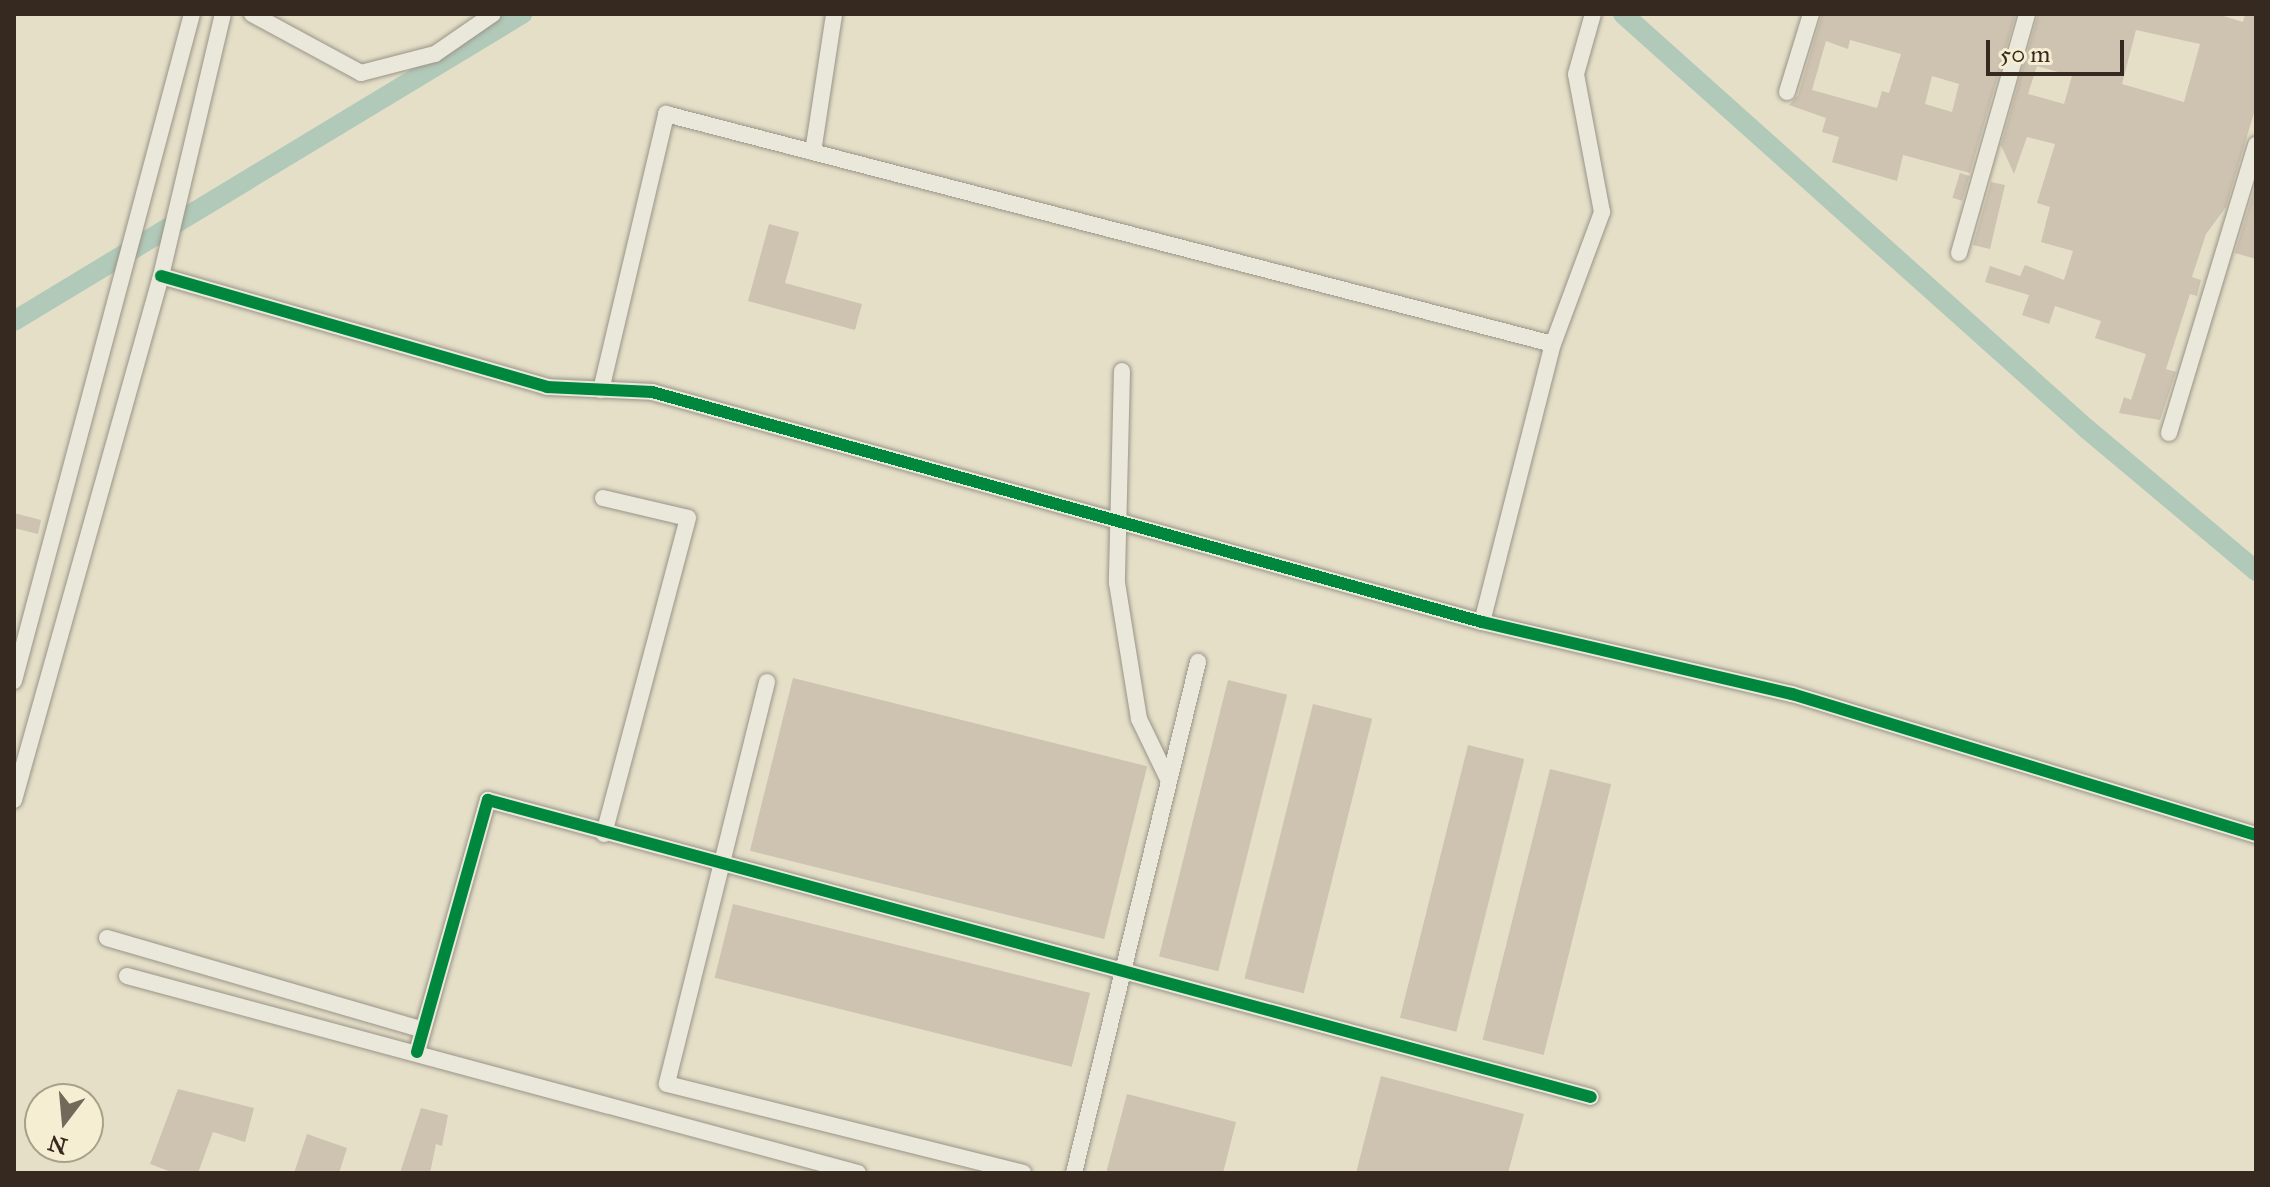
<!DOCTYPE html>
<style>
body{margin:0}
#map{position:relative;width:2270px;height:1187px;overflow:hidden;background:#e5dfc8;font-family:"IM FELL Great Primer",serif}
div>[style]{position:absolute}
.canal>*{height:20px;margin:-10px;padding:0 10px;transform-origin:10px;border-radius:10px;background:#b1c9b9}
.building>*{inset:0;background:#cec2b0;transform-origin:0 0}
.roads{filter:drop-shadow(0 0 2px #999487) drop-shadow(0 0 2px #999487)}
.minor>*{height:16px;margin:-8px;padding:0 8px;transform-origin:8px;border-radius:8px;background:#eae7db}
.cycleway>*{height:12px;margin:-6px;padding:0 6px;transform-origin:6px;border-radius:6px;background:#00873e}
span{translate:-50% -50%;white-space:nowrap;text-align:center;line-height:1.15;-webkit-text-stroke:8px #f6eed3;paint-order:stroke}
.frame{position:absolute;inset:0;border:16px solid #362a20;pointer-events:none}
.north{position:absolute;left:24px;top:1083px;width:80px;height:80px;box-sizing:border-box;background:#f6eed3;border:2px solid #a9a08b;border-radius:50%;rotate:196deg;font-size:22px;font-weight:700;line-height:32px;text-align:center;color:#362a20}
.north::after{content:'';display:block;margin:auto;width:28px;height:36px;background:#73695b;clip-path:polygon(50% 0,100% 100%,50% 72%,0 100%)}
.scale{position:absolute;left:1986px;top:40px;width:138px;height:36px;box-sizing:border-box;border:4px solid #362a20;border-top:0;padding-left:10px;font-size:24px;line-height:28px;white-space:nowrap;color:#362a20;-webkit-text-stroke:6px #f6eed3;paint-order:stroke}
</style>
<div id="map">
<div class="canal">
<div style="left:1623px;top:14px;width:623px;rotate:41.81deg"></div>
<div style="left:2087px;top:429px;width:221px;rotate:40deg"></div>
<div style="left:14px;top:321px;width:594px;rotate:-31.15deg"></div>
</div>
<div class="building">
<div style="clip-path:polygon(evenodd,1822px 14px,2016px 14px,1970px 173px,1903px 155px,1897px 181px,1832px 162px,1839px 137px,1822px 132px,1826px 118px,1789px 105px,1798px 95px,1822px 14px,1850px 40px,1901px 54px,1889px 93px,1882px 91px,1877px 108px,1812px 90px,1826px 41px,1848px 49px,1850px 40px,1822px 14px,1932px 76px,1959px 84px,1952px 112px,1925px 104px,1932px 76px)"></div>
<div style="clip-path:polygon(evenodd,2038px 14px,2217px 14px,2243px 22px,2245px 14px,2256px 14px,2256px 106px,2226px 207px,2206px 234px,2192px 277px,2201px 280px,2197px 296px,2190px 294px,2166px 369px,2176px 372px,2160px 420px,2119px 413px,2124px 397px,2131px 400px,2146px 354px,2095px 338px,2101px 321px,2055px 306px,2049px 324px,2022px 315px,2029px 295px,1985px 282px,1990px 266px,2020px 276px,2025px 265px,2064px 280px,2073px 251px,2041px 242px,2050px 207px,2037px 203px,2055px 144px,2027px 137px,2014px 174px,2001px 145px,2038px 14px,2136px 30px,2200px 44px,2184px 102px,2122px 84px,2136px 30px,2038px 14px,2037px 66px,2072px 76px,2064px 104px,2028px 94px,2037px 66px)"></div>
<div style="left:1960px;top:173px;width:10px;height:26px;rotate:17deg"></div>
<div style="clip-path:polygon(1991px 182px,2005px 185px,1990px 249px,1973px 245px)"></div>
<div style="clip-path:polygon(2256px 183px,2256px 259px,2235px 253px)"></div>
<div style="clip-path:polygon(769px 224px,799px 232px,785px 283px,862px 304px,855px 330px,748px 301px)"></div>
<div style="clip-path:polygon(14px 513px,41px 520px,38px 534px,14px 528px)"></div>
<div style="left:793px;top:678px;width:365px;height:178px;rotate:14deg"></div>
<div style="left:1228px;top:680px;width:61px;height:285px;rotate:14deg"></div>
<div style="left:1313px;top:704px;width:61px;height:283px;rotate:14deg"></div>
<div style="left:1468px;top:745px;width:58px;height:281px;rotate:14deg"></div>
<div style="left:1550px;top:769px;width:63px;height:279px;rotate:14deg"></div>
<div style="left:733px;top:904px;width:368px;height:76px;rotate:14deg"></div>
<div style="clip-path:polygon(1381px 1076px,1524px 1114px,1508px 1173px,1356px 1173px)"></div>
<div style="clip-path:polygon(178px 1089px,254px 1108px,245px 1142px,213px 1132px,198px 1173px,174px 1173px,150px 1164px)"></div>
<div style="clip-path:polygon(1127px 1094px,1236px 1122px,1223px 1173px,1106px 1173px)"></div>
<div style="clip-path:polygon(421px 1108px,448px 1115px,442px 1146px,436px 1144px,430px 1173px,400px 1173px)"></div>
<div style="clip-path:polygon(307px 1134px,347px 1148px,339px 1173px,294px 1173px)"></div>
</div>
<div class="roads">
<div class="minor">
<div style="left:252px;top:14px;width:124px;rotate:28.4deg"></div>
<div style="left:361px;top:73px;width:76px;rotate:-14.4deg"></div>
<div style="left:435px;top:54px;width:70px;rotate:-34.6deg"></div>
<div style="left:1787px;top:92px;width:82px;rotate:-72.9deg"></div>
<div style="left:813px;top:152px;width:140px;rotate:-81.3deg"></div>
<div style="left:1959px;top:253px;width:248px;rotate:-74.1deg"></div>
<div style="left:161px;top:276px;width:402px;rotate:16deg"></div>
<div style="left:547px;top:387px;width:105px;rotate:2.7deg"></div>
<div style="left:652px;top:392px;width:861px;rotate:15.49deg"></div>
<div style="left:1482px;top:622px;width:318px;rotate:13.1deg"></div>
<div style="left:1792px;top:694px;width:485px;rotate:16.9deg"></div>
<div style="left:1122px;top:371px;width:212px;rotate:91.4deg"></div>
<div style="left:1117px;top:583px;width:138px;rotate:80.8deg"></div>
<div style="left:1139px;top:719px;width:67px;rotate:64.2deg"></div>
<div style="left:601px;top:390px;width:284px;rotate:-76.7deg"></div>
<div style="left:666px;top:114px;width:916px;rotate:14.54deg"></div>
<div style="left:2169px;top:433px;width:301px;rotate:-73.2deg"></div>
<div style="left:603px;top:498px;width:87px;rotate:13.2deg"></div>
<div style="left:688px;top:518px;width:327px;rotate:104.9deg"></div>
<div style="left:1482px;top:622px;width:287px;rotate:-75.7deg"></div>
<div style="left:1553px;top:344px;width:141px;rotate:-69.6deg"></div>
<div style="left:1602px;top:212px;width:140px;rotate:-100.7deg"></div>
<div style="left:1576px;top:74px;width:62px;rotate:-74.2deg"></div>
<div style="left:14px;top:681px;width:690px;rotate:-75.06deg"></div>
<div style="left:767px;top:682px;width:414px;rotate:104deg"></div>
<div style="left:667px;top:1084px;width:367px;rotate:14deg"></div>
<div style="left:14px;top:800px;width:544px;rotate:-74.33deg"></div>
<div style="left:161px;top:276px;width:269px;rotate:-76.7deg"></div>
<div style="left:107px;top:938px;width:329px;rotate:16.2deg"></div>
<div style="left:127px;top:976px;width:757px;rotate:15.08deg"></div>
<div style="left:417px;top:1052px;width:262px;rotate:-74.3deg"></div>
<div style="left:488px;top:800px;width:1142px;rotate:15.07deg"></div>
<div style="left:1074px;top:1173px;width:526px;rotate:-76.36deg"></div>
</div>
</div>
<div class="cycleway">
<div style="left:161px;top:276px;width:402px;rotate:16deg"></div>
<div style="left:547px;top:387px;width:105px;rotate:2.7deg"></div>
<div style="left:652px;top:392px;width:861px;rotate:15.49deg"></div>
<div style="left:1482px;top:622px;width:318px;rotate:13.1deg"></div>
<div style="left:1792px;top:694px;width:485px;rotate:16.9deg"></div>
<div style="left:417px;top:1052px;width:262px;rotate:-74.3deg"></div>
<div style="left:488px;top:800px;width:1142px;rotate:15.07deg"></div>
</div>
<div class="frame"></div>
<div class="north">N</div>
<div class="scale">50 m</div>
</div>
